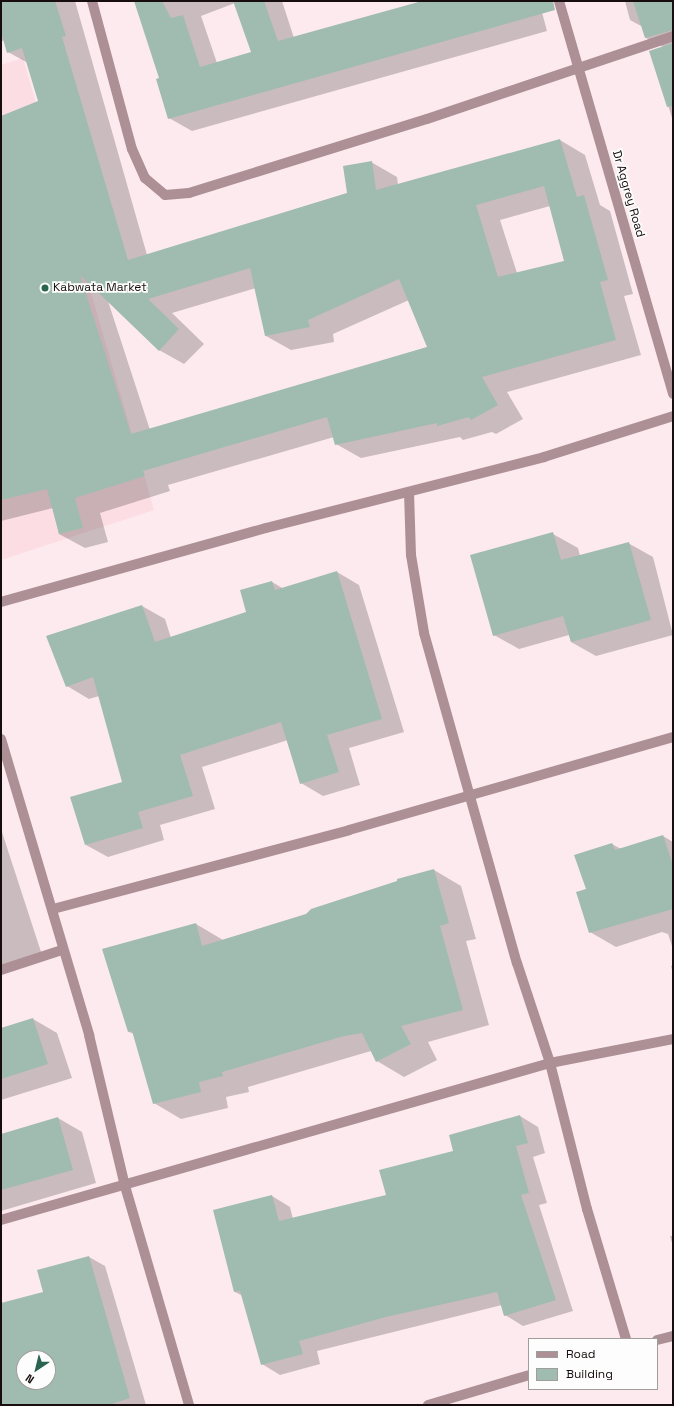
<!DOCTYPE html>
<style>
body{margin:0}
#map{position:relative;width:674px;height:1406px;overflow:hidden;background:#fdeaee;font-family:"Space Grotesk",sans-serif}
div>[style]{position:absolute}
.built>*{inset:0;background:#fcdde3}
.shadow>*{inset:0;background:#0003}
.building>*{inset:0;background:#a0bcb0}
.minor>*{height:10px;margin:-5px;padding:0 5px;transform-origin:5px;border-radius:5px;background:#ac9096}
.dots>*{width:11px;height:11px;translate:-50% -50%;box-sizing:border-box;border:2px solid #fcfdfc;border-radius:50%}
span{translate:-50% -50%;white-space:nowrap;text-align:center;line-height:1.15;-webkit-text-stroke:3.5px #fcfdfc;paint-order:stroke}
.street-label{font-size:12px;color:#170d0f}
.poi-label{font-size:12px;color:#170d0f}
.left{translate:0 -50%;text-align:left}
.frame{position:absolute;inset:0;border:2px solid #170d0f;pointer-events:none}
.legend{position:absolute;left:528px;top:1338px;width:130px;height:52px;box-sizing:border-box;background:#fcfdfc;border:1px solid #a09d9d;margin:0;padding:5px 7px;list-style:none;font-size:12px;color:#170d0f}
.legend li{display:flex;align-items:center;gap:8px;height:20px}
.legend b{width:20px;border:1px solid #a09d9d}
.north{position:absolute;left:16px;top:1350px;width:40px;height:40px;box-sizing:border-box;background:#fcfdfc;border:1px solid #a09d9d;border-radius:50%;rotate:215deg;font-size:11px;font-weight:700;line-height:16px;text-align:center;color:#170d0f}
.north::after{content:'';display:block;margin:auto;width:14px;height:18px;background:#28644f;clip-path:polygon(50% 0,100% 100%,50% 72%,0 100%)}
</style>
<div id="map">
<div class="built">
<div style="clip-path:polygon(23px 58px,154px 510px,1px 560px,1px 65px)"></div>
</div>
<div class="shadow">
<div style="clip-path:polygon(evenodd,1px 1px,75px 1px,147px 255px,348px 193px,371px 162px,397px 177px,398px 185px,560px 140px,585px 155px,600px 205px,610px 211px,633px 294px,624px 296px,641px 355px,507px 392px,523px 419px,496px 434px,492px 432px,463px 440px,460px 437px,361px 458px,336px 444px,334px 437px,168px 485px,170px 491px,100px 513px,108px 542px,85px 548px,59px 534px,53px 508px,1px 521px,1px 117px,39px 102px,28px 63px,8px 52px,4px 40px,1px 42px,1px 1px,550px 206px,565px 262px,517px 273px,500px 220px,550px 206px,1px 1px,256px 288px,266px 336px,291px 350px,334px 342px,333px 334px,409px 300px,428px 347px,150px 430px,108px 301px,159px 350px,184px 364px,204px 344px,172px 313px,256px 288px)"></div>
<div style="clip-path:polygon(evenodd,137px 1px,282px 1px,294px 38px,425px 1px,539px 1px,547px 31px,192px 131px,169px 118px,161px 79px,137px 1px,235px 3px,253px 53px,217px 63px,201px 16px,235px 3px)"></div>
<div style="clip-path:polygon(625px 1px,673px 1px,673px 121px,651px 51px,663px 47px,646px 38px,643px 27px,630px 20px)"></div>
<div style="clip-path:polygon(553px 534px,578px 548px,580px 556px,628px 543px,653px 557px,673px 635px,596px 656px,571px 642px,569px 635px,519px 649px,494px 635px)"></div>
<div style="clip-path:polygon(337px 572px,359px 585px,404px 732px,349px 748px,360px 785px,323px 796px,301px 783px,288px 740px,202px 767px,215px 809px,160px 825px,164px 840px,108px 857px,86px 845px,123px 782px,99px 696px,89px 699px,67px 686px,47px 636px,142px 606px,165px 619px,171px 638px,248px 613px,272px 582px,284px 589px)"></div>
<div style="clip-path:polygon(1px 829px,42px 955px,1px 967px)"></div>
<div style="clip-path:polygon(663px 836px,673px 842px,673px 949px,668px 934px,662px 932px,616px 947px,590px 932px,587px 890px,576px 856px,612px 844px,621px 849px)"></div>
<div style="clip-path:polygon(434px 870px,461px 886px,476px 939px,466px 941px,489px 1025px,428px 1042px,437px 1060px,404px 1077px,377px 1061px,371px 1051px,248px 1087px,249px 1092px,226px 1097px,228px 1108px,181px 1119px,154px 1103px,134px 1034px,129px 1032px,103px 949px,196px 924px,223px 940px,307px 914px)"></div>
<div style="clip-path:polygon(673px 965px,673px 974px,671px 966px)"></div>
<div style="clip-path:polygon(33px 1019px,57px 1033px,72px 1078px,1px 1100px,1px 1029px)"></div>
<div style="clip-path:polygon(520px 1116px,538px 1127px,545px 1153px,533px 1157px,547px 1203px,539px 1205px,573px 1311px,523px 1326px,505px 1315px,502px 1305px,317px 1351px,320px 1364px,280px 1375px,262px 1364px,243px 1296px,235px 1292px,272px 1196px,290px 1207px,293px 1219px,387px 1196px,455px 1152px)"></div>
<div style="clip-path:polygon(58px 1118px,82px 1132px,96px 1183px,1px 1211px,1px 1135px)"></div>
<div style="clip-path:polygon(670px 1236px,673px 1236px,673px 1246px)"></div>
<div style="clip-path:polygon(evenodd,89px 1257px,105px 1266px,146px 1405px,1px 1405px,1px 1304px,44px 1293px,89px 1257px,24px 1358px,48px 1358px,48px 1382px,24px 1382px,24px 1358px)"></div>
</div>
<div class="building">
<div style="clip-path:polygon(evenodd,1px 1px,55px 1px,66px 36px,62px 37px,128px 260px,347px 193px,343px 166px,372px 161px,376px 190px,560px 139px,577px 197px,584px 195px,608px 280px,600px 282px,616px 340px,482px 377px,498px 405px,471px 420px,469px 417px,437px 426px,437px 423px,335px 445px,327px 417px,143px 471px,145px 476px,75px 498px,83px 528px,59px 534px,47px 489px,1px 500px,1px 116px,38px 101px,22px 48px,7px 53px,1px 32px,1px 1px,544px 186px,564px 261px,498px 277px,476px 205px,544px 186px,1px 1px,250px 268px,265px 336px,310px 327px,308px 320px,399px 279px,427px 347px,131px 434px,80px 275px,159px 351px,179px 329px,148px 299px,250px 268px)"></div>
<div style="clip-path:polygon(134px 1px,162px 1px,171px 18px,183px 15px,200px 67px,251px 52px,233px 1px,264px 1px,278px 41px,422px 1px,553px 1px,555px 10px,168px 119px,156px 79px,159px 78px)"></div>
<div style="clip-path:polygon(633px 1px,673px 1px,673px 30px,645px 38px)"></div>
<div style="clip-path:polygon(673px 43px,673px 106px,667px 107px,649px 51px)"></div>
<div style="clip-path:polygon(553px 532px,561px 560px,629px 542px,651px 620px,571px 642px,563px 616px,493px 636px,470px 555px)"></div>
<div style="clip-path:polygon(337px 571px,382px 719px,327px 735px,339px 772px,300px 784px,281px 722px,180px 755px,193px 796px,138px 812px,143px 828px,85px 845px,70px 797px,122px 782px,93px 677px,66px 687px,46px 636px,142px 605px,155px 642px,246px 612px,240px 590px,272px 581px,275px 590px)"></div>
<div style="clip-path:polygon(663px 835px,673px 865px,673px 909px,589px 933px,576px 892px,586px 889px,574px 855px,612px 843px,615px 850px)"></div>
<div style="clip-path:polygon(434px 869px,449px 923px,440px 926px,463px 1010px,401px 1026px,411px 1044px,376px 1062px,362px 1033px,344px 1036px,222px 1072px,223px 1076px,199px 1082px,201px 1092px,153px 1104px,132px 1031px,128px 1032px,102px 949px,196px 923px,202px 946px,306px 914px,311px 909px,397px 881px,397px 879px)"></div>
<div style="clip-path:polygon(33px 1018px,48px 1064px,1px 1079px,1px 1028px)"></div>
<div style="clip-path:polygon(520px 1115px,528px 1143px,516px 1146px,529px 1193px,521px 1195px,556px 1300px,504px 1316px,497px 1292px,386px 1317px,299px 1341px,303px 1354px,261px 1365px,240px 1291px,234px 1292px,213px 1210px,272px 1195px,279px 1221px,386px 1195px,379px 1170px,453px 1151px,449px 1135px)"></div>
<div style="clip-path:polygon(58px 1117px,73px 1170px,1px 1190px,1px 1134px)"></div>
<div style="clip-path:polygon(evenodd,89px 1256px,130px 1398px,109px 1405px,1px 1405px,1px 1303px,43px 1292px,37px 1270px,89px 1256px,24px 1358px,48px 1358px,48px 1382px,24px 1382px,24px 1358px)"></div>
</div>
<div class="minor">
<div style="left:92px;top:1px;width:153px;rotate:74.9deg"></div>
<div style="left:132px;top:149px;width:32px;rotate:66deg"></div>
<div style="left:145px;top:178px;width:26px;rotate:40deg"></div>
<div style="left:165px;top:195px;width:24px;rotate:-5deg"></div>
<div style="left:189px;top:193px;width:249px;rotate:-17.3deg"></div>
<div style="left:427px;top:119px;width:260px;rotate:-18.6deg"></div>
<div style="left:559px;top:1px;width:409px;rotate:73.8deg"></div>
<div style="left:409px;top:492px;width:63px;rotate:88.2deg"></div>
<div style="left:411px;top:555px;width:79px;rotate:80.5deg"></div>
<div style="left:424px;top:633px;width:343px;rotate:74.3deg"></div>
<div style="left:517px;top:963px;width:105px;rotate:71.7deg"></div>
<div style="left:550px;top:1063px;width:151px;rotate:75.8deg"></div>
<div style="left:587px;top:1209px;width:136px;rotate:73.3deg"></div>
<div style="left:1px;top:602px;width:275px;rotate:-15.6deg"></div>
<div style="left:266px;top:528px;width:287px;rotate:-14.3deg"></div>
<div style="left:544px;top:457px;width:135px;rotate:-17.6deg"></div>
<div style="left:1px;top:739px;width:309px;rotate:73.4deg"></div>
<div style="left:89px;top:1035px;width:155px;rotate:76.6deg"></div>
<div style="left:125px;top:1186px;width:228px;rotate:73.7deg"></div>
<div style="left:53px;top:909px;width:306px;rotate:-14.9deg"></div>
<div style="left:349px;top:830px;width:337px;rotate:-16deg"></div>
<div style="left:1px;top:970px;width:64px;rotate:-18.2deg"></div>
<div style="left:1px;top:1220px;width:571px;rotate:-15.96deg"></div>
<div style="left:550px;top:1063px;width:125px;rotate:-11deg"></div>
<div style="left:657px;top:1340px;width:16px;rotate:-14deg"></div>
<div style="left:428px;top:1405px;width:105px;rotate:-16.5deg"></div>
</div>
<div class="dots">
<div style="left:45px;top:288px;background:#28644f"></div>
</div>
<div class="street-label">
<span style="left:628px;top:194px;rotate:74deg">Dr Aggrey Road</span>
</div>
<div class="poi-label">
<span class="left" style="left:53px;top:288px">Kabwata Market</span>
</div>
<div class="frame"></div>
<ul class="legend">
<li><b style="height:5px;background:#ac9096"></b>Road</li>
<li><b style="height:11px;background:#a0bcb0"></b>Building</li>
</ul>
<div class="north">N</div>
</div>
